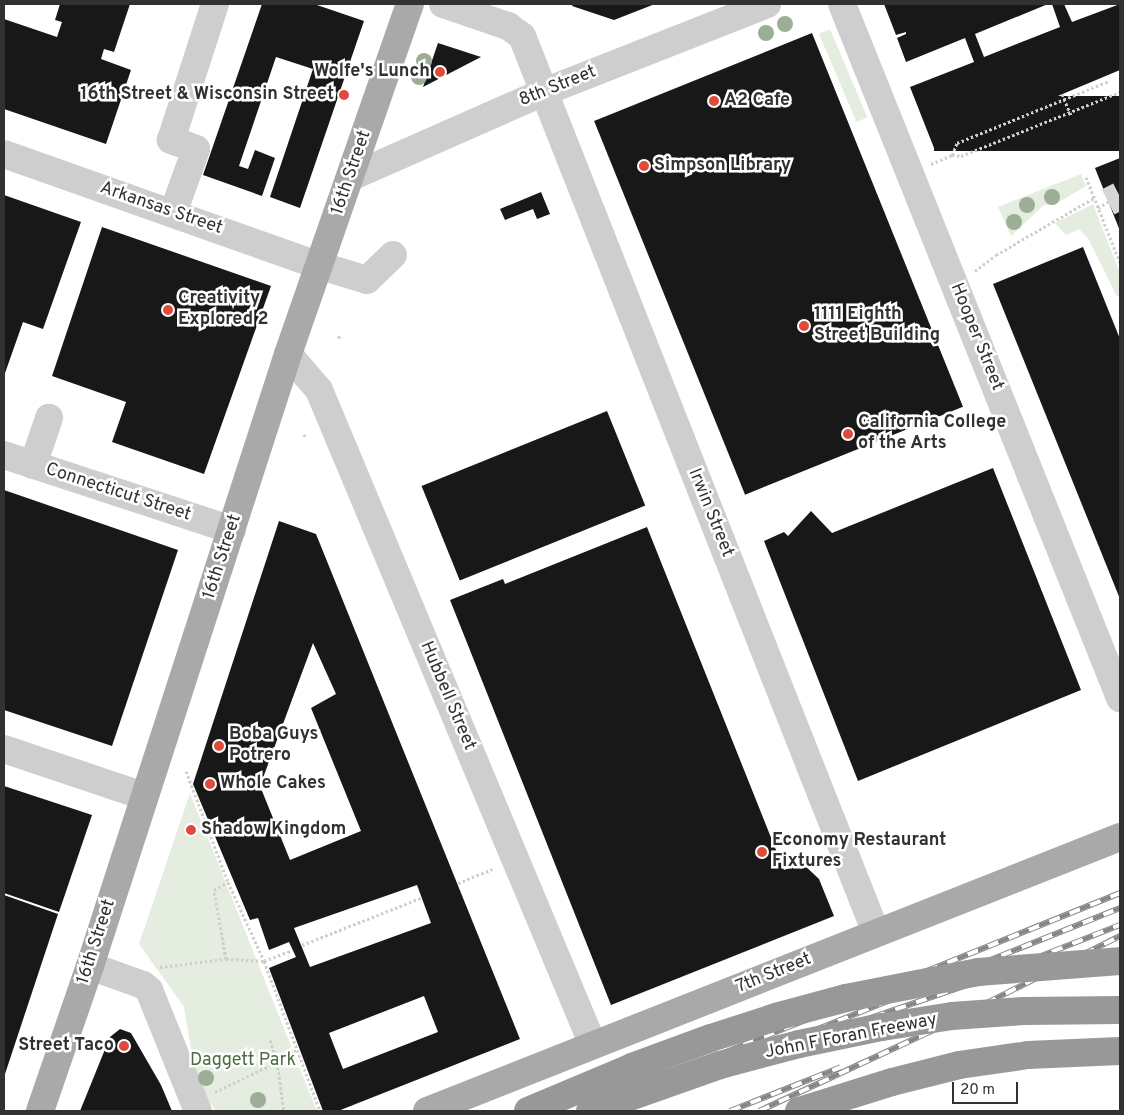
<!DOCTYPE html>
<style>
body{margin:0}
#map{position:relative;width:1124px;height:1115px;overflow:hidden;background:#fff;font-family:Overpass,sans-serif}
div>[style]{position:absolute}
.green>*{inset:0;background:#e5ede0;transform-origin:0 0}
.building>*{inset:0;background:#181818;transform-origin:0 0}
.minor-tunnel>*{height:28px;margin-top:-14px;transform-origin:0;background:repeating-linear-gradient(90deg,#d6d6d6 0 28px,transparent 0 42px)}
.path>*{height:3px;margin-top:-1.5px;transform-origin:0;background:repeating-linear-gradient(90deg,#cecece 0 2.5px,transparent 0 5px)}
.minor>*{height:28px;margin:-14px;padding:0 14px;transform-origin:14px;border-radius:14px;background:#cecece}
.major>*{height:28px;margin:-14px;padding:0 14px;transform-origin:14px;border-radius:14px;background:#a9a9a9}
.highway>*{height:28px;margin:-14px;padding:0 14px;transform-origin:14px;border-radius:14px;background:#989898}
.rail>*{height:5.5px;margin-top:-2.75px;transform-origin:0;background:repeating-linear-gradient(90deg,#fff 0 11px,#868686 0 22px);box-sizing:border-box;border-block:1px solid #868686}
.highway-bridge>*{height:28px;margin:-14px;padding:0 14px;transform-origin:14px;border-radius:14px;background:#989898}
.trees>*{width:16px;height:16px;margin:-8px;border-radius:50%;background:#9dae96}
.dots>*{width:14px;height:14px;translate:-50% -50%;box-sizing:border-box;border:2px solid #fff;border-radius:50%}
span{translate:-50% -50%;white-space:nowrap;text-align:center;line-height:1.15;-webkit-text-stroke:5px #fff;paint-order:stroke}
.poi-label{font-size:18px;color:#313131;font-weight:700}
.right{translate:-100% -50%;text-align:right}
.left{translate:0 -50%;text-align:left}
.street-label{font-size:18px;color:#313131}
.park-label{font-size:18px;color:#4d6c40}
.frame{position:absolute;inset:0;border:5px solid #313131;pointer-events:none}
.scale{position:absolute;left:952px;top:1082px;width:66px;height:22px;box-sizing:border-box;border:2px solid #313131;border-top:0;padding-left:6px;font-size:15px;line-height:18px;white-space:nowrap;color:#313131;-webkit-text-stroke:4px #fff;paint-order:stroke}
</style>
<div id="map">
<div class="green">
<div style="left:830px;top:29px;width:96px;height:12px;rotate:67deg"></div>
<div style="clip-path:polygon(1081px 174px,1086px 186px,1054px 205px,1044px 205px,1011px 236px,998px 207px)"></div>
<div style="clip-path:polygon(1093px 204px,1120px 273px,1120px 296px,1117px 297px,1089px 240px,1079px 229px,1066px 235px,1055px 223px)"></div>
<div style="clip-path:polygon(190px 793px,317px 1111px,216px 1111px,197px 1085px,184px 1007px,139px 944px)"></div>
</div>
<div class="building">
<div style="clip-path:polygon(60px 4px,130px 4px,114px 52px,104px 49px,101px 59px,131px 70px,106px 144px,4px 109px,4px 19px,57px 37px,62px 22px,55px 20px)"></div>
<div style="clip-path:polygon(262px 4px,314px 4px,364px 21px,300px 208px,270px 197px,313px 69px,276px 57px,239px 166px,248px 169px,255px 150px,275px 158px,262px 196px,203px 175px)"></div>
<div style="clip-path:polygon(573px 4px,655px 4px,614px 20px,572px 6px)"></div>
<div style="clip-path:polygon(884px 4px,1048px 4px,975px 34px,984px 57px,1060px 27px,1052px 4px,1064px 4px,1072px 22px,1120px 4px,1120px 70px,934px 148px,910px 87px,974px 62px,965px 38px,906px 62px,897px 38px,906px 34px,906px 32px,896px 35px)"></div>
<div style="left:812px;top:33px;width:403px;height:235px;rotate:68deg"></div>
<div style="clip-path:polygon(438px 43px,481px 57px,423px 87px)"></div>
<div style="left:1120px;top:96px;width:55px;height:186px;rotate:90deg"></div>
<div style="clip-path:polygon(1120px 158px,1120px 231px,1095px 168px)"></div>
<div style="clip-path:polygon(541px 192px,550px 214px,537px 219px,533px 209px,505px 220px,500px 209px)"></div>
<div style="clip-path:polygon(4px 195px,81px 222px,43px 329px,23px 322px,4px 376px)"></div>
<div style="clip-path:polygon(102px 227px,271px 286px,204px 474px,112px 442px,126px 402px,52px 376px)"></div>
<div style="clip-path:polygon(1083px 247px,1120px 339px,1120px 599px,993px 284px)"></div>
<div style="left:607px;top:411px;width:102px;height:200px;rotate:68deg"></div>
<div style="clip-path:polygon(993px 468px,1081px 690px,858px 781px,764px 541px,784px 532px,788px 536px,811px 511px,832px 533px)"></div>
<div style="clip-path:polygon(4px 490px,178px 550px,112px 746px,4px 710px)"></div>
<div style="clip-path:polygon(evenodd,279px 521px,316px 534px,520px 1039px,338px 1111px,323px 1111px,269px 968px,296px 957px,289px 942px,269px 950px,258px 918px,250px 920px,193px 784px,279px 521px,313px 643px,336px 694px,311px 708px,361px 831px,290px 860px,260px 786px,313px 643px,279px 521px,417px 885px,431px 923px,310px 967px,294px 928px,417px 885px,279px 521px,424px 996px,438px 1032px,343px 1069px,329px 1033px,424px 996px)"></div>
<div style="clip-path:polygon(647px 527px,784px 870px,802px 863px,819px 879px,834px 916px,611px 1005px,450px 600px,503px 579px,505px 584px)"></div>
<div style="clip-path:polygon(4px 786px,92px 815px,59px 912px,4px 893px)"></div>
<div style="clip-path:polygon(4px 895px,58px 914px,4px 1077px)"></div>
<div style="clip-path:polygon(120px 1029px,131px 1033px,161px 1085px,172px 1111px,80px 1111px,110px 1037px)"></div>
</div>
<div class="minor-tunnel">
<div style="left:1108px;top:202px;width:13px;rotate:-27deg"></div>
</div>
<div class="path">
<div style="left:1062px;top:94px;width:23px;rotate:67deg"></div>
<div style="left:952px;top:155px;width:13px;rotate:-67deg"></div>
<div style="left:957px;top:143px;width:164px;rotate:-22.2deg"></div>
<div style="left:931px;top:164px;width:23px;rotate:-23deg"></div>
<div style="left:952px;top:155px;width:9px;rotate:6deg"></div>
<div style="left:961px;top:156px;width:171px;rotate:-21.9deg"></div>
<div style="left:1086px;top:177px;width:92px;rotate:68.4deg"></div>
<div style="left:1098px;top:208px;width:12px;rotate:-31deg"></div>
<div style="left:975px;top:271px;width:26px;rotate:-37deg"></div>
<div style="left:996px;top:255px;width:113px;rotate:-30.2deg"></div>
<div style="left:338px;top:338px;width:3px;rotate:-45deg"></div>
<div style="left:304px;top:434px;width:4px;rotate:76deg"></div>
<div style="left:186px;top:771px;width:119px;rotate:69.3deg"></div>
<div style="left:228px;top:882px;width:87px;rotate:65.5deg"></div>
<div style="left:264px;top:961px;width:160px;rotate:69.5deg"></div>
<div style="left:458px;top:883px;width:37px;rotate:-22deg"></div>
<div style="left:302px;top:945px;width:128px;rotate:-21.6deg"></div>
<div style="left:226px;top:959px;width:70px;rotate:-99.9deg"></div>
<div style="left:214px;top:890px;width:16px;rotate:-30deg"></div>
<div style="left:160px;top:967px;width:66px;rotate:-6.9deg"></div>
<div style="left:226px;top:959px;width:38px;rotate:3deg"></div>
<div style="left:264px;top:961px;width:30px;rotate:-21deg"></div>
<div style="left:270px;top:1040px;width:23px;rotate:72deg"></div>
<div style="left:277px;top:1062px;width:49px;rotate:81.9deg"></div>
<div style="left:215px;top:1092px;width:69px;rotate:-25.8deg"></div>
<div style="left:277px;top:1062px;width:23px;rotate:-31deg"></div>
</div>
<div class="minor">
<div style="left:443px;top:4px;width:69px;rotate:18.7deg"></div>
<div style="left:508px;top:26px;width:17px;rotate:36deg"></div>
<div style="left:522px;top:36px;width:964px;rotate:68.46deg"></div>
<div style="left:842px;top:4px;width:748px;rotate:68.17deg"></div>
<div style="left:4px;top:154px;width:333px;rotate:19.5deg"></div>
<div style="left:318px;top:265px;width:51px;rotate:17deg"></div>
<div style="left:367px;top:280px;width:36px;rotate:-44deg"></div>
<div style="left:351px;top:177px;width:211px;rotate:-23.8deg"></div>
<div style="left:544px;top:92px;width:240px;rotate:-21.5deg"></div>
<div style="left:173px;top:213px;width:68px;rotate:-70.2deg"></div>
<div style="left:196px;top:149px;width:27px;rotate:-160deg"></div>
<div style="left:171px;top:140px;width:143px;rotate:-72.1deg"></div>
<div style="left:288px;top:354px;width:48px;rotate:49.3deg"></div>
<div style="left:319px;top:390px;width:710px;rotate:67.3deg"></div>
<div style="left:4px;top:455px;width:240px;rotate:18.2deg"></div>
<div style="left:33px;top:465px;width:50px;rotate:-71.2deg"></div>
<div style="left:4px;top:749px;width:148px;rotate:18.6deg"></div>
<div style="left:90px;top:966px;width:56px;rotate:19.7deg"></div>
<div style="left:143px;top:985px;width:8px;rotate:40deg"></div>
<div style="left:149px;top:990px;width:131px;rotate:68deg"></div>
</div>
<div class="major">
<div style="left:40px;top:1111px;width:153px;rotate:-71deg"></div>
<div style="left:90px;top:966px;width:643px;rotate:-72.07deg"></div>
<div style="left:288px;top:354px;width:371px;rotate:-70.8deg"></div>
<div style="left:427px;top:1111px;width:745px;rotate:-21.57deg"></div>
</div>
<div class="highway">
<div style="left:799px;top:1111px;width:97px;rotate:-17.3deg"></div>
<div style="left:892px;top:1082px;width:69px;rotate:-14.2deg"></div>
<div style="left:959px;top:1065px;width:70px;rotate:-8.2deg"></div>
<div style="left:1028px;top:1055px;width:92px;rotate:-2.5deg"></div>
</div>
<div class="rail">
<div style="left:812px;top:1038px;width:167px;rotate:-18.9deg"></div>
<div style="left:970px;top:984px;width:161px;rotate:-21.5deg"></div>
<div style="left:580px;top:1111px;width:582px;rotate:-21.98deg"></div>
<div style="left:613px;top:1111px;width:546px;rotate:-21.82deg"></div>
<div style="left:730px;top:1111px;width:119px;rotate:-21.6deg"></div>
<div style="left:759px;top:1111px;width:185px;rotate:-24.9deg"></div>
<div style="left:927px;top:1033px;width:216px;rotate:-26.7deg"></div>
</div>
<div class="highway-bridge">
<div style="left:528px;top:1111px;width:113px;rotate:-22.9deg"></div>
<div style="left:632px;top:1067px;width:84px;rotate:-20.2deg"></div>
<div style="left:711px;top:1038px;width:71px;rotate:-17.9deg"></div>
<div style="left:779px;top:1016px;width:69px;rotate:-15deg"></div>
<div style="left:846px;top:998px;width:135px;rotate:-11.1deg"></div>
<div style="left:978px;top:972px;width:142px;rotate:-4.4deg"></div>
<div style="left:590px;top:1111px;width:138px;rotate:-19.5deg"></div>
<div style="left:720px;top:1065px;width:82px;rotate:-14.9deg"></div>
<div style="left:799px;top:1044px;width:85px;rotate:-11.6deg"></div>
<div style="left:882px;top:1027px;width:71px;rotate:-8.9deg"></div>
<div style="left:952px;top:1016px;width:72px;rotate:-4deg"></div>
<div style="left:1024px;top:1011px;width:96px;rotate:-0.6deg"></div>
</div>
<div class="trees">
<div style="left:785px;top:24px"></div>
<div style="left:766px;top:33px"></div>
<div style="left:424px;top:61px"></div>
<div style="left:419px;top:77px"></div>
<div style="left:1052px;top:197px"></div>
<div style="left:1027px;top:205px"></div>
<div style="left:1014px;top:222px"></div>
<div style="left:206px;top:1078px"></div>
<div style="left:258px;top:1100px"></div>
</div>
<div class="dots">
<div style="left:440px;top:72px;background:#df4a3d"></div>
<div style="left:344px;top:95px;background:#df4a3d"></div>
<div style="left:714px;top:101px;background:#df4a3d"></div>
<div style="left:644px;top:166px;background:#df4a3d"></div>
<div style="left:168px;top:310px;background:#df4a3d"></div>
<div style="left:804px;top:326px;background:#df4a3d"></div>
<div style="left:848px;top:434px;background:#df4a3d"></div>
<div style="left:219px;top:746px;background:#df4a3d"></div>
<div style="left:210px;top:784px;background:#df4a3d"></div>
<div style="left:191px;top:830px;background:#df4a3d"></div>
<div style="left:762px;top:852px;background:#df4a3d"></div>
<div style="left:124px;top:1046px;background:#df4a3d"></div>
</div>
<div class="poi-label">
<span class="right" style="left:430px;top:72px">Wolfe's Lunch</span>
<span class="right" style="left:334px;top:95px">16th Street &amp; Wisconsin Street</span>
<span class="left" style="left:724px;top:101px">A2 Cafe</span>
<span class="left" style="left:654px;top:166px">Simpson Library</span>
<span class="left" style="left:178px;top:310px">Creativity<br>Explored 2</span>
<span class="left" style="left:814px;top:326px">1111 Eighth<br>Street Building</span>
<span class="left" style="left:858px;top:434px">California College<br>of the Arts</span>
<span class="left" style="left:229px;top:746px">Boba Guys<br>Potrero</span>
<span class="left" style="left:220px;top:784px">Whole Cakes</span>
<span class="left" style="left:201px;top:830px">Shadow Kingdom</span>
<span class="left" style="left:772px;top:852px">Economy Restaurant<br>Fixtures</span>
<span class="right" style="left:114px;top:1046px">Street Taco</span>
</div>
<div class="street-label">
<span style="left:558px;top:87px;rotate:-22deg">8th Street</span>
<span style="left:352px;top:173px;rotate:-71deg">16th Street</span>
<span style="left:161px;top:209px;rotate:19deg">Arkansas Street</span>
<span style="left:976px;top:337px;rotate:68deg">Hooper Street</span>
<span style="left:118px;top:493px;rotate:18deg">Connecticut Street</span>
<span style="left:710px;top:513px;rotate:68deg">Irwin Street</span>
<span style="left:223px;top:557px;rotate:-72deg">16th Street</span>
<span style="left:447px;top:696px;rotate:67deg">Hubbell Street</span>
<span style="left:97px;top:942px;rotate:-72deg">16th Street</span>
<span style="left:774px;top:974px;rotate:-22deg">7th Street</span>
<span style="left:851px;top:1037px;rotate:-11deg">John F Foran Freeway</span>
</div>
<div class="park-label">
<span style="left:243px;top:1061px">Daggett Park</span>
</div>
<div class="frame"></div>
<div class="scale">20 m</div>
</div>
